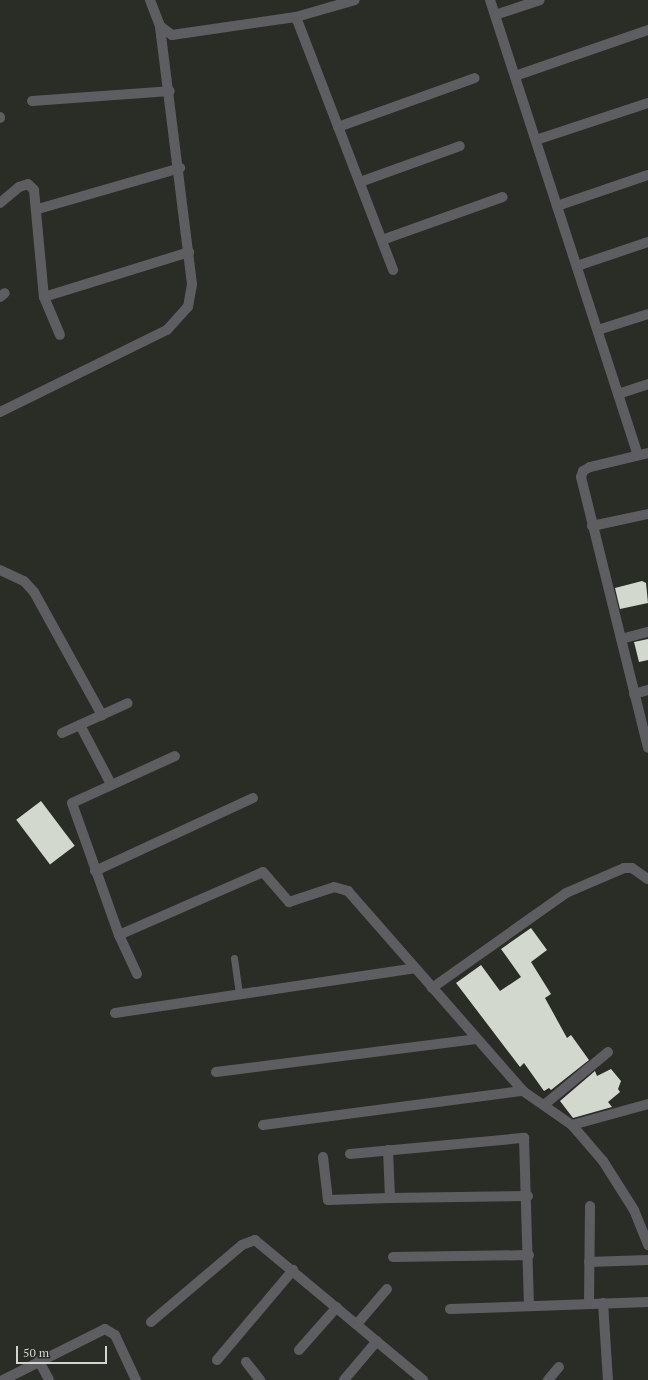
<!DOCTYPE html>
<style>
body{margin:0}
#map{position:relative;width:648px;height:1380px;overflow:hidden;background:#292d25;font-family:"PT Serif",serif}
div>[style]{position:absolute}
.building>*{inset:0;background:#d2d8ce;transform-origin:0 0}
.service>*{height:7px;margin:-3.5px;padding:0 3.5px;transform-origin:3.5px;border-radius:3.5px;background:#5e5e62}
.minor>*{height:10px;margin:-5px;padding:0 5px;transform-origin:5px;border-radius:5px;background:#5e5e62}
.tertiary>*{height:10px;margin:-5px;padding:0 5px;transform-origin:5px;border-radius:5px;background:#5e5e62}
span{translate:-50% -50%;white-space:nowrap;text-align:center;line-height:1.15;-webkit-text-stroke:4px #292d25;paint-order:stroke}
.scale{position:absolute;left:16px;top:1346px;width:91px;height:18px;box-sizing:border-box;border:2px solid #d2d4cf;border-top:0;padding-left:5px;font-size:12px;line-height:14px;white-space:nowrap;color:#d2d4cf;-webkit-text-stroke:3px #292d25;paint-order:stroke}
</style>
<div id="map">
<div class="building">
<div style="clip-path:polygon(642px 581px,646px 583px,648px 603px,620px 609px,615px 588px)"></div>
<div style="clip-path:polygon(648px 639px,648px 660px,639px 662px,634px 642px)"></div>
<div style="left:41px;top:801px;width:56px;height:31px;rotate:53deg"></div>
<div style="clip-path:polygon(531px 928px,547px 950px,531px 962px,551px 994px,545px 998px,567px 1038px,571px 1035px,589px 1060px,551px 1090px,549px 1088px,544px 1091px,524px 1063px,520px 1067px,456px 983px,481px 965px,500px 991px,521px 977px,501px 949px)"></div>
<div style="clip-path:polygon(611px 1069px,621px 1081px,618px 1089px,620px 1092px,608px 1102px,612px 1107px,573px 1118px,560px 1101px,595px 1071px,597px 1076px)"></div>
</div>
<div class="service">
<div style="left:234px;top:958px;width:37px;rotate:82deg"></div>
</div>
<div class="minor">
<div style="left:490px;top:0;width:478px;rotate:72deg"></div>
<div style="left:495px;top:15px;width:47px;rotate:-18.4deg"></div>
<div style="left:296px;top:17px;width:271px;rotate:69deg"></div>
<div style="left:515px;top:76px;width:141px;rotate:-19.1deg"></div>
<div style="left:32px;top:101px;width:138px;rotate:-4.1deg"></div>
<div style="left:0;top:118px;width:1px;rotate:-90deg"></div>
<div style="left:338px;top:127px;width:145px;rotate:-19.7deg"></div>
<div style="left:536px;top:140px;width:118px;rotate:-18.3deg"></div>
<div style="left:360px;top:182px;width:106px;rotate:-19.8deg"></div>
<div style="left:0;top:203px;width:25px;rotate:-40deg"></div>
<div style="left:19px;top:187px;width:9px;rotate:-18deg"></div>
<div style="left:28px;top:184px;width:8px;rotate:45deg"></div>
<div style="left:34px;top:190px;width:107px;rotate:84.7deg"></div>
<div style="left:44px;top:297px;width:41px;rotate:67.2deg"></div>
<div style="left:557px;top:206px;width:96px;rotate:-18.8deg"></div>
<div style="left:38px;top:209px;width:148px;rotate:-16.1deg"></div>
<div style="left:382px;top:240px;width:128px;rotate:-19.6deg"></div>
<div style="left:577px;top:266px;width:75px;rotate:-18.7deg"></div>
<div style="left:0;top:297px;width:6px;rotate:-39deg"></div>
<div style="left:44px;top:297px;width:152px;rotate:-17.2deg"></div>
<div style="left:598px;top:330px;width:52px;rotate:-17.7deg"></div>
<div style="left:618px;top:394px;width:32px;rotate:-18deg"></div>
<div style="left:0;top:412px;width:186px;rotate:-26.2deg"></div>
<div style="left:167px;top:330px;width:31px;rotate:-48deg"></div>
<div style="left:188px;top:307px;width:23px;rotate:-80deg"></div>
<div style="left:192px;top:284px;width:260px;rotate:-97.1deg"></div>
<div style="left:648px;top:453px;width:60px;rotate:166.4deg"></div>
<div style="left:590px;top:467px;width:8px;rotate:150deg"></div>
<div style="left:583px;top:471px;width:6px;rotate:108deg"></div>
<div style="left:581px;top:477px;width:279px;rotate:76.1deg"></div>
<div style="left:592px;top:526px;width:57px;rotate:-12.1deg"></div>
<div style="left:0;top:570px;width:26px;rotate:25deg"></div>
<div style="left:24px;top:581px;width:15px;rotate:48deg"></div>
<div style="left:34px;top:592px;width:141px;rotate:61.1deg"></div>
<div style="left:621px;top:639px;width:28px;rotate:-15deg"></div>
<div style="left:634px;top:694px;width:15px;rotate:-16deg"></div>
<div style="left:80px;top:725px;width:67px;rotate:62.3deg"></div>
<div style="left:62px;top:733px;width:72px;rotate:-24.4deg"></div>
<div style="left:95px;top:871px;width:174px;rotate:-24.8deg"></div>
<div style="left:119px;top:935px;width:157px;rotate:-23.6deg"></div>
<div style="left:263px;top:872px;width:40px;rotate:49deg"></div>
<div style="left:289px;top:902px;width:47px;rotate:-18.4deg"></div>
<div style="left:334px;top:887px;width:15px;rotate:16deg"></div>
<div style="left:348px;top:891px;width:266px;rotate:48.8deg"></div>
<div style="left:523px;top:1091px;width:60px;rotate:34.8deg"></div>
<div style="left:572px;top:1125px;width:48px;rotate:49.3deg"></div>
<div style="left:603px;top:1161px;width:58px;rotate:57.7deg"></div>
<div style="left:634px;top:1210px;width:38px;rotate:68deg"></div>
<div style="left:137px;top:974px;width:43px;rotate:-114.8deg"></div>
<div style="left:119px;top:935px;width:140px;rotate:-109.6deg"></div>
<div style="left:72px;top:803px;width:113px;rotate:-24.5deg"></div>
<div style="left:432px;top:988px;width:164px;rotate:-35.3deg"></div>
<div style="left:566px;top:893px;width:63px;rotate:-23.3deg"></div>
<div style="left:624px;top:868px;width:8px"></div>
<div style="left:632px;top:868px;width:19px;rotate:35deg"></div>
<div style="left:115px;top:1013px;width:303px;rotate:-8.5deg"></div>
<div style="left:216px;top:1072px;width:262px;rotate:-7.2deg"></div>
<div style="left:544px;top:1105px;width:83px;rotate:-39.6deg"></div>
<div style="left:263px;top:1125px;width:262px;rotate:-7.5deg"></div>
<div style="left:572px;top:1125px;width:79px;rotate:-15.4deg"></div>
<div style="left:388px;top:1150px;width:48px;rotate:87.6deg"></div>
<div style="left:390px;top:1198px;width:138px;rotate:-0.8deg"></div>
<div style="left:350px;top:1154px;width:175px;rotate:-5.3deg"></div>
<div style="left:524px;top:1138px;width:168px;rotate:88.3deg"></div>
<div style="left:323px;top:1157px;width:43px;rotate:83.4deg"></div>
<div style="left:328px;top:1200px;width:62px;rotate:-1.8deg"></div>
<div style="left:393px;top:1257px;width:136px;rotate:-0.8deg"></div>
<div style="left:589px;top:1262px;width:59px;rotate:-1.9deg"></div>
<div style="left:589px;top:1303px;width:97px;rotate:-89.4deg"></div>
<div style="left:603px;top:1303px;width:77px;rotate:86.3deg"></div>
<div style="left:450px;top:1309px;width:198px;rotate:-2deg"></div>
<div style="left:151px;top:1322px;width:119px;rotate:-40.2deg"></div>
<div style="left:242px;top:1245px;width:14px;rotate:-21deg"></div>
<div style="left:255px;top:1240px;width:219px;rotate:39.8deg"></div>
<div style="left:357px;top:1324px;width:46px;rotate:-49.4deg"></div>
<div style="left:299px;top:1350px;width:57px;rotate:-48.5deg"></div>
<div style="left:217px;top:1360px;width:118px;rotate:-49.8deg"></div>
<div style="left:39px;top:1361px;width:21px;rotate:62deg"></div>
<div style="left:246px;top:1362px;width:23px;rotate:52deg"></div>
<div style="left:3px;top:1380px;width:114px;rotate:-26.6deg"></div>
<div style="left:105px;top:1329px;width:12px;rotate:31deg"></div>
<div style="left:115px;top:1335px;width:50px;rotate:65deg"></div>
<div style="left:344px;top:1380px;width:51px;rotate:-49.8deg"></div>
<div style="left:548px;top:1380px;width:17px;rotate:-50deg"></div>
</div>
<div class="tertiary">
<div style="left:150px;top:0;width:28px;rotate:69deg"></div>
<div style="left:160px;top:26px;width:15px;rotate:37deg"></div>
<div style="left:172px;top:35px;width:125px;rotate:-8.3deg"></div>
<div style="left:296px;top:17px;width:61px;rotate:-16.1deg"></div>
</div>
<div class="scale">50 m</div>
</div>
